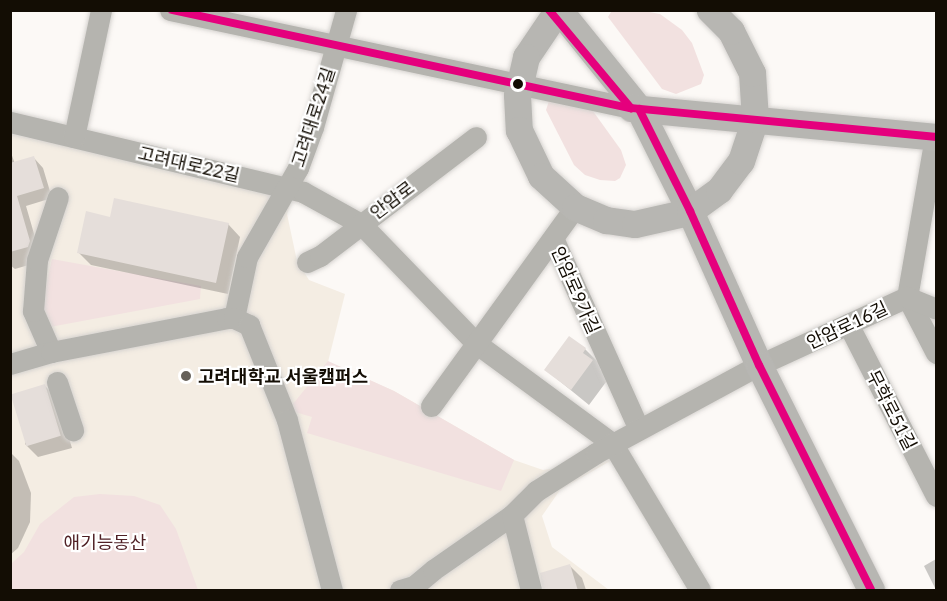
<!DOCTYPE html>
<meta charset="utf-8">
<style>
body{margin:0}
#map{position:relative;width:947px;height:601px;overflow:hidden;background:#fcf9f6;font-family:Lato,"Noto Sans KR",sans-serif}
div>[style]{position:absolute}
.built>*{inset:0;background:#f4ede3}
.green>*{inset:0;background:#f2e1e0}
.shadow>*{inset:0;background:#0003}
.building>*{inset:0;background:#e5deda;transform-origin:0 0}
.roads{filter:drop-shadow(0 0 2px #d6d3d0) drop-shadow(0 0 2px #d6d3d0)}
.minor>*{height:21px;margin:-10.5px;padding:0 10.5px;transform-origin:10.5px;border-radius:10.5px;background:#b5b4af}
.major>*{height:27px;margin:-13.5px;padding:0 13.5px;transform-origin:13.5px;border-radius:13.5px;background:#b7b6b2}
.bus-1>*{height:8px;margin:-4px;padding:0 4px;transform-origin:4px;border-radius:4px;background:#e5007d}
.dots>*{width:16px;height:16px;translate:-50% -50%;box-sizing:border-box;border:3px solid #fff;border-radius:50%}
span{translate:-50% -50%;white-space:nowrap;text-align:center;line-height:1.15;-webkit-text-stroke:4.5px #fff;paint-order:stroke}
.street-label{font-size:18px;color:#130d04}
.poi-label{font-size:18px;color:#130d04;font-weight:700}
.left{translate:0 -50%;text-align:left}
.park-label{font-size:18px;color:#502025}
.frame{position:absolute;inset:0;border:12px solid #130d04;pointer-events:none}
</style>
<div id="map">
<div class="built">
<div style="clip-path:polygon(11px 134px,293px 196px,287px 214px,297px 261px,309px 280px,345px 294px,328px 362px,394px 391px,514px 460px,543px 470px,556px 468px,600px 446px,612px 460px,560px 490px,542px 516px,552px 547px,609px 590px,11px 590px)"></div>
</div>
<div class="green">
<div style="clip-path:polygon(644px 11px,660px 14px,682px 30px,692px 43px,704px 75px,701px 84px,676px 94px,662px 89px,608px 17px,611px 12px)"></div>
<div style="clip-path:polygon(550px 98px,590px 107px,621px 150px,626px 165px,620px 178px,615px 181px,600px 180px,585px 175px,574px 165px,546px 110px)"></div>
<div style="clip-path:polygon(52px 259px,201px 286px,200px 299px,50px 327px,41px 309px)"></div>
<div style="clip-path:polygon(328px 361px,394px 391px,514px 460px,501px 491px,307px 433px,312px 417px,288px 410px)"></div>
<div style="clip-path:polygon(100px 494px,134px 496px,160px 505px,176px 529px,198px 590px,11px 590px,11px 564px,24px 552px,40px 524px,74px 497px)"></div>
</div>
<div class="shadow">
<div style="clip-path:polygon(10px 150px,15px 164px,34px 158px,43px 168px,52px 198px,26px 206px,39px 251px,32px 264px,15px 269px,10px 265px)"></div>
<div style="clip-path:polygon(112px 218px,228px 224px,240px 237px,228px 294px,91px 265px,79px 253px)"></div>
<div style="clip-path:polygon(585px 349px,602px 366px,600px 369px,609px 378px,589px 405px,546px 370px)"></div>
<div style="clip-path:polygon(44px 385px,57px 398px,72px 448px,38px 457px,25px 444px)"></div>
<div style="clip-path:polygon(10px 452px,19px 461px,31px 493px,30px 522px,18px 548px,10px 555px)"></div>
<div style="clip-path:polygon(936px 559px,936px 590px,924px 566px)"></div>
<div style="clip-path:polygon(570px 566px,582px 578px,586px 590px,546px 590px)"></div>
</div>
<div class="building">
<div style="clip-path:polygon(34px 156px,44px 188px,17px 196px,30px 241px,28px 247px,10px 252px,10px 163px)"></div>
<div style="clip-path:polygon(114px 198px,229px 223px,216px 283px,77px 253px,86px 211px,110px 217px)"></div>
<div style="clip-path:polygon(569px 336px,586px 348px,583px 353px,593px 360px,571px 390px,544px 370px)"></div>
<div style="left:45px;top:384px;width:54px;height:36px;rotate:73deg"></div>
<div style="clip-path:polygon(570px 564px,578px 591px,543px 591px,540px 573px)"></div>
</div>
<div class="roads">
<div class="minor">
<div style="left:170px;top:10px;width:471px;rotate:12deg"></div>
<div style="left:10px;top:122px;width:301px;rotate:13.4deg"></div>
<div style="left:303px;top:192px;width:66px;rotate:28.9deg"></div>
<div style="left:361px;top:224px;width:167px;rotate:46deg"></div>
<div style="left:477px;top:344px;width:167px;rotate:36.3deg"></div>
<div style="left:612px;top:443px;width:171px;rotate:59.1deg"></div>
<div style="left:74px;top:137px;width:130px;rotate:-78deg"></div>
<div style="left:935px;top:137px;width:162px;rotate:99.9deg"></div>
<div style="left:907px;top:297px;width:63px;rotate:62.6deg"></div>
<div style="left:553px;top:238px;width:209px;rotate:65.8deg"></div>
<div style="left:307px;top:262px;width:14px;rotate:-25deg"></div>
<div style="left:320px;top:256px;width:196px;rotate:-37.3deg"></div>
<div style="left:234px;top:318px;width:62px;rotate:-78deg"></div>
<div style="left:247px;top:257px;width:103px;rotate:-60.2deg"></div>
<div style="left:298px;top:168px;width:44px;rotate:-69.9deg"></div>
<div style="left:313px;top:127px;width:122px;rotate:-74.2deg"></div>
<div style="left:848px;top:324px;width:193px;rotate:62.9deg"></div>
<div style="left:51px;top:352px;width:45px;rotate:-113.7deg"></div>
<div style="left:33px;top:311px;width:51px;rotate:-85.5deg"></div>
<div style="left:37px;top:260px;width:66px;rotate:-71.6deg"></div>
<div style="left:10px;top:364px;width:43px;rotate:-16.3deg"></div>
<div style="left:51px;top:352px;width:179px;rotate:-10.9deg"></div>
<div style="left:227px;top:318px;width:7px"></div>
<div style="left:234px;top:318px;width:17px;rotate:25deg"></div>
<div style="left:249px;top:325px;width:102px;rotate:68.2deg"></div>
<div style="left:287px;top:420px;width:176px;rotate:75.2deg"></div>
<div style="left:57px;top:382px;width:51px;rotate:71.6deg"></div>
<div style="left:431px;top:406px;width:246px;rotate:-54.1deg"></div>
<div style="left:512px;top:515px;width:34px;rotate:-45deg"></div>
<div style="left:536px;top:491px;width:71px;rotate:-32.3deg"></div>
<div style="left:596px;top:453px;width:185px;rotate:-28.4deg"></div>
<div style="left:759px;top:365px;width:163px;rotate:-24.7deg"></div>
<div style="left:907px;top:297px;width:31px;rotate:22deg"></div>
<div style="left:400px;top:590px;width:15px;rotate:-16deg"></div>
<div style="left:414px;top:586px;width:25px;rotate:-40deg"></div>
<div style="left:433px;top:570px;width:96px;rotate:-34.8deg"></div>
<div style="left:512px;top:515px;width:77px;rotate:75.8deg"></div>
</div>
<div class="major">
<div style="left:559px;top:10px;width:127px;rotate:51.1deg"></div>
<div style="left:639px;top:109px;width:114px;rotate:63.4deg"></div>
<div style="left:690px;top:211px;width:169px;rotate:65.9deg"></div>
<div style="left:759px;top:365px;width:251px;rotate:63.5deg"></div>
<div style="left:553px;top:17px;width:48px;rotate:124deg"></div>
<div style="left:526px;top:57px;width:39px;rotate:103deg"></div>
<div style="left:517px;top:95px;width:35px;rotate:87deg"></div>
<div style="left:519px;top:130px;width:51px;rotate:64.4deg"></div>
<div style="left:541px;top:176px;width:46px;rotate:42.4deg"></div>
<div style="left:575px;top:207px;width:34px;rotate:23deg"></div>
<div style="left:606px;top:220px;width:29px;rotate:8deg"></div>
<div style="left:635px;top:224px;width:50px;rotate:-12.7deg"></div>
<div style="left:631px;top:108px;width:306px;rotate:5.4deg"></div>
<div style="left:690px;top:211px;width:36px;rotate:-36deg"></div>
<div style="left:719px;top:190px;width:36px;rotate:-53deg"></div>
<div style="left:741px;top:161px;width:44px;rotate:-71.6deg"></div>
<div style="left:755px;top:119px;width:46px;rotate:-93.7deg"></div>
<div style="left:752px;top:73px;width:47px;rotate:-116.6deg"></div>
<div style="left:731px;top:31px;width:30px;rotate:-135deg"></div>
</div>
</div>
<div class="bus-1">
<div style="left:172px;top:10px;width:469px;rotate:12.1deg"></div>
<div style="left:631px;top:108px;width:306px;rotate:5.4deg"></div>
<div style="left:549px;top:10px;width:128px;rotate:50.1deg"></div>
<div style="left:639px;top:109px;width:114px;rotate:63.4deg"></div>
<div style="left:690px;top:211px;width:169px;rotate:65.9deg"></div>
<div style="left:759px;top:365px;width:251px;rotate:63.5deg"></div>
</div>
<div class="dots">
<div style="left:518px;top:84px;background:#130d04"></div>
<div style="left:186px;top:376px;background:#656059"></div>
</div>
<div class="street-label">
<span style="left:313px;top:117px;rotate:-72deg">고려대로24길</span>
<span style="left:189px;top:164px;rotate:13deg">고려대로22길</span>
<span style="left:392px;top:200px;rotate:-37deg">안암로</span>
<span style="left:576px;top:290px;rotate:66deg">안암로9가길</span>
<span style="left:847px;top:325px;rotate:-25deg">안암로16길</span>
<span style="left:892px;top:410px;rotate:63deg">무학로51길</span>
</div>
<div class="poi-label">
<span class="left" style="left:198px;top:376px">고려대학교 서울캠퍼스</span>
</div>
<div class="park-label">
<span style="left:105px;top:542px">애기능동산</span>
</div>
<div class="frame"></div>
</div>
